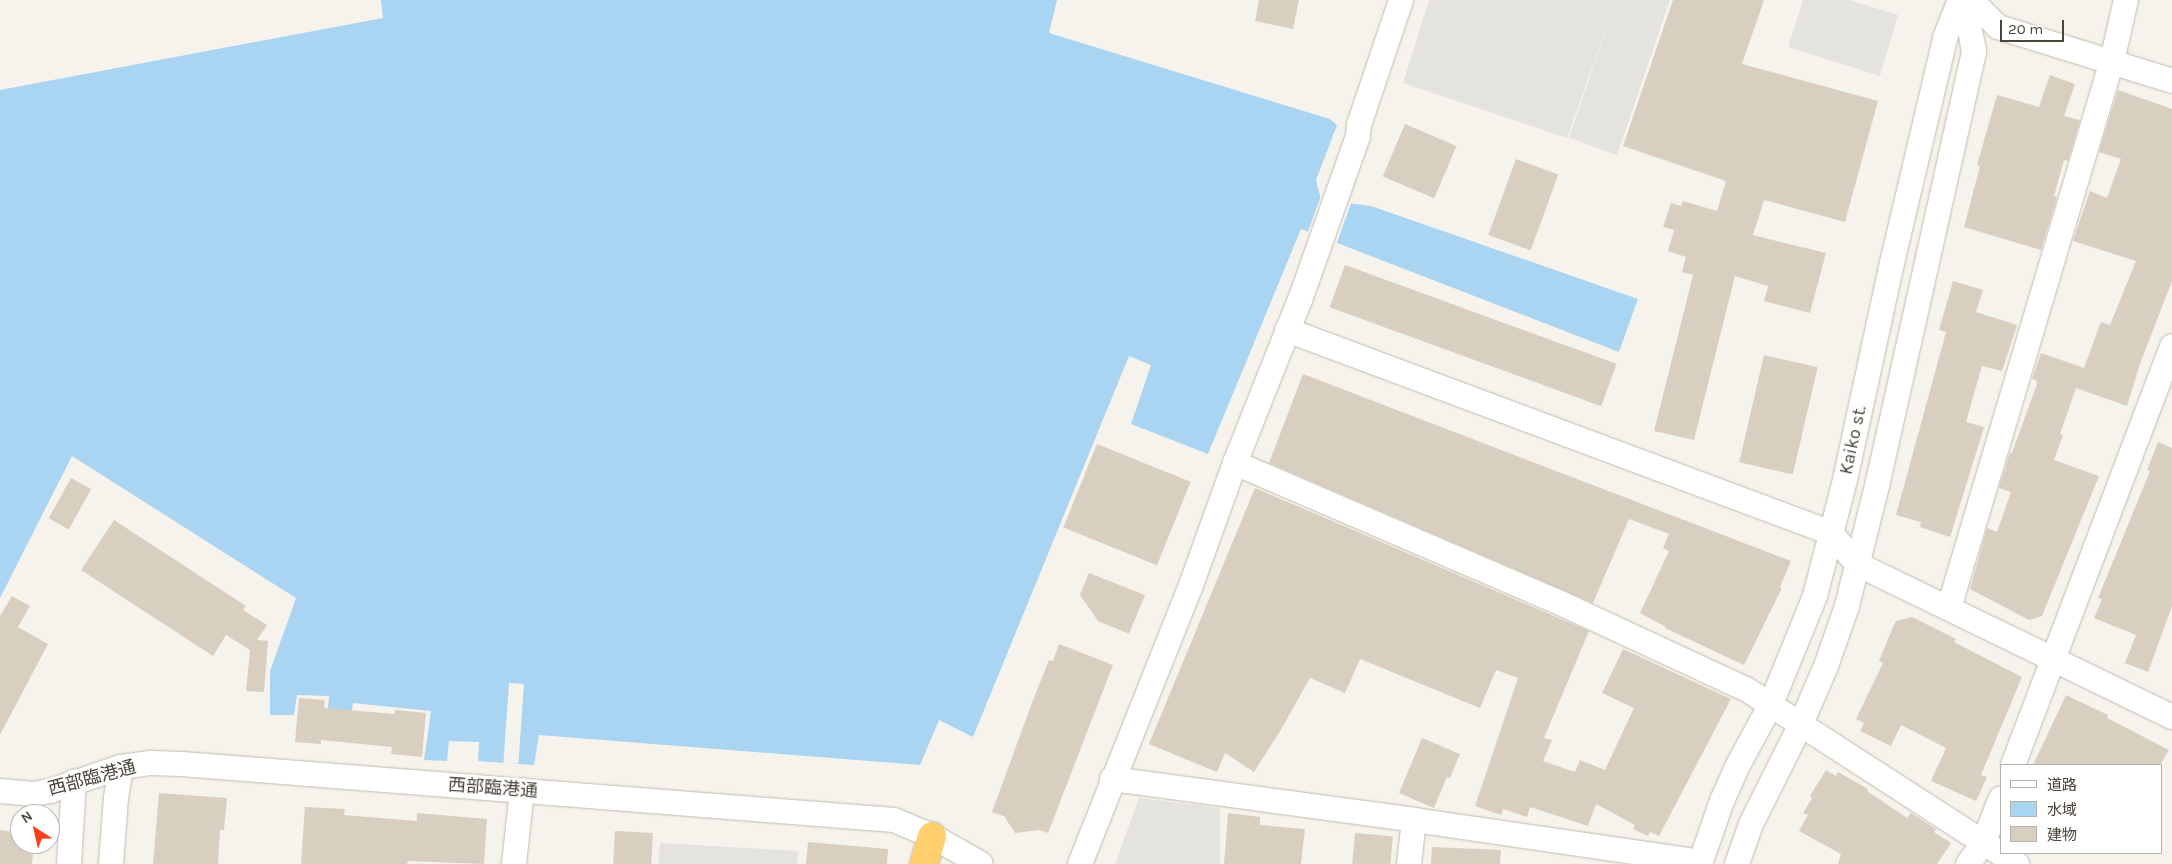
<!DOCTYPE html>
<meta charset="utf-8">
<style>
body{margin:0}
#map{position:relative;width:2172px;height:864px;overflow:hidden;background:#f6f3ec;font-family:Karla,"Noto Sans JP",sans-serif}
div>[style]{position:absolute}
.parking>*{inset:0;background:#e5e3e0}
.water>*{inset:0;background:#a9d4f2}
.pier>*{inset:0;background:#f6f3ec;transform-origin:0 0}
.building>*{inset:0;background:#d8cfc1;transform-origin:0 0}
.roads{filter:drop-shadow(0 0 1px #c2bbae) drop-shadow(0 0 1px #c2bbae)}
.minor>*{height:24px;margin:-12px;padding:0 12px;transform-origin:12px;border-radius:12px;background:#fff}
.highway>*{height:28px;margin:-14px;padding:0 14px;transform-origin:14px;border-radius:14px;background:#ffcf6e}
span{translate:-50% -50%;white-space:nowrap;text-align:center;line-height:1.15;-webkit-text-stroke:5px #fff;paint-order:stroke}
.street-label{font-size:18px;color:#4b4439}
.legend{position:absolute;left:2000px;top:764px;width:162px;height:90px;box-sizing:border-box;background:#fff;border:1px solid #b7b4b0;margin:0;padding:6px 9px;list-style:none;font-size:15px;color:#4b4439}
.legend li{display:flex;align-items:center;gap:10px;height:25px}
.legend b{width:25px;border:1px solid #b7b4b0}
.north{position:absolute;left:10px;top:804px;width:50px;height:50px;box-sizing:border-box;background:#fff;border:1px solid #b7b4b0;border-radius:50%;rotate:325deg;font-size:14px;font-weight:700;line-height:20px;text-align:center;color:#4b4439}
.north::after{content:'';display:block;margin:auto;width:18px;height:22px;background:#fc3f1d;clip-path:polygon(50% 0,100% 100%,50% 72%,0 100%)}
.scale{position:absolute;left:2000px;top:20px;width:64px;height:22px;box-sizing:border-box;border:2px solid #4b4439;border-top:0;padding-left:6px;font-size:15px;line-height:18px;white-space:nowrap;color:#4b4439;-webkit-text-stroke:4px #fff;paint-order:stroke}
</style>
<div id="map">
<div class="parking">
<div style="clip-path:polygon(1429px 0,1670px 0,1617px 155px,1569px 138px,1615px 3px,1567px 138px,1403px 83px)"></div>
<div style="clip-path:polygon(1803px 0,1849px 0,1898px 15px,1880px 76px,1788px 47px)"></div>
<div style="clip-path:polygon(1139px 798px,1220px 808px,1220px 864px,1115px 864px)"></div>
<div style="clip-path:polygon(660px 843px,798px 851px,797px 864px,658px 864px)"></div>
</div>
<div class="water">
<div style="clip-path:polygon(381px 0,1057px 0,1049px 33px,1330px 119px,1337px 125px,1316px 180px,1321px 200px,1371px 206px,1638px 299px,1619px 352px,1301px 229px,1208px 454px,1131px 424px,1151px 365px,1129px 356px,973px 737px,939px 720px,920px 765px,539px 735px,534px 765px,478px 761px,479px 742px,449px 741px,447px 761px,424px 760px,431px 711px,353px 703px,350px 722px,327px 721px,329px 696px,297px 695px,294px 715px,270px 715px,270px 671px,296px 598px,72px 456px,0 598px,0 90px,383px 18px)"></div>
</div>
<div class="pier">
<div style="clip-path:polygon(1322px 193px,1323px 198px,1352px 201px,1336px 245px,1307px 234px)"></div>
<div style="left:509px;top:683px;width:15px;height:80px;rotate:4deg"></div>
</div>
<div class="building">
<div style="clip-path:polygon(1259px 0,1299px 0,1293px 29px,1255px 21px)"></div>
<div style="clip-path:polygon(1673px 0,1764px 0,1742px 64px,1878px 101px,1845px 222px,1764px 200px,1753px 235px,1826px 253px,1810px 313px,1764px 301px,1768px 286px,1735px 276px,1694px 440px,1654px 431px,1693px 275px,1682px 272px,1686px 257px,1668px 251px,1674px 230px,1663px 227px,1671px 203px,1681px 206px,1683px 201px,1717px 211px,1726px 181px,1623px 146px)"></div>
<div style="clip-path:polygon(2050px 75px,2075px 84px,2064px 116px,2080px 120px,2068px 161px,2064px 160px,2054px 196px,2057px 197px,2041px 250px,1964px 227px,1980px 166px,1977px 165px,1997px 95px,2039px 107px)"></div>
<div style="clip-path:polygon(2118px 90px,2172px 109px,2172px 281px,2140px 364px,2127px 406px,2076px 388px,2060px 434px,2063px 435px,2054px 460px,2099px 476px,2042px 616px,2029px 620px,1970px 589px,1987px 528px,1997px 532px,2011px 492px,1999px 488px,2010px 453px,2012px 453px,2037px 384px,2036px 380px,2032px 379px,2041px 353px,2084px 368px,2101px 322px,2110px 325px,2136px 261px,2073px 241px,2090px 191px,2107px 198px,2121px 159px,2099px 152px)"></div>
<div style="left:1405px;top:124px;width:56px;height:57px;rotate:23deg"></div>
<div style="left:1516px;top:159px;width:45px;height:81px;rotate:20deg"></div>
<div style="left:1345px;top:265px;width:289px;height:45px;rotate:20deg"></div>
<div style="clip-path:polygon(1953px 281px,1983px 290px,1976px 312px,2017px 325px,2002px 371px,1982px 366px,1966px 422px,1984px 427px,1950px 537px,1920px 527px,1921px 522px,1896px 515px,1946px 332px,1939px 330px)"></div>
<div style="left:1764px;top:355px;width:55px;height:110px;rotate:13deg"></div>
<div style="clip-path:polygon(1303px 374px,1791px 561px,1780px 587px,1782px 588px,1744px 665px,1665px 628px,1666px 627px,1640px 613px,1669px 551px,1663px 548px,1669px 534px,1629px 519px,1593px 603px,1269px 463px)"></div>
<div style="clip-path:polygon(2158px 442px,2172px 448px,2172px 606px,2148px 672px,2125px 663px,2136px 635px,2094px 618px,2102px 599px,2098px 598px,2150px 471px,2147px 470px)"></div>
<div style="left:1097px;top:444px;width:101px;height:90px;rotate:22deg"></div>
<div style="left:71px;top:478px;width:23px;height:46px;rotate:29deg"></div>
<div style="clip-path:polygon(1255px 488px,1589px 631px,1544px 738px,1552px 740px,1543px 761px,1575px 772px,1580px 760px,1605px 770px,1634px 708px,1602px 693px,1623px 649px,1731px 699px,1659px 836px,1650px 832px,1648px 836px,1633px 829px,1635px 825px,1596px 804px,1588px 826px,1530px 807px,1527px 817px,1503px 809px,1501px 815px,1475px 806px,1518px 678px,1496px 670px,1480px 708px,1360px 659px,1345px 693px,1310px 678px,1282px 728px,1254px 772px,1225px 753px,1217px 772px,1149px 744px)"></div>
<div style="clip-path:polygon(114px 520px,246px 606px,243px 610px,267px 625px,257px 640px,268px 641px,264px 692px,246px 691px,250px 650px,226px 635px,213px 656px,81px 570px)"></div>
<div style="clip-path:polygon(1089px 573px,1145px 595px,1129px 634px,1098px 621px,1080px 595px)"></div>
<div style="clip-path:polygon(12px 596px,30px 606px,18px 627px,48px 644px,0 735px,0 616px)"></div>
<div style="clip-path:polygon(1912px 617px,1956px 639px,1954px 642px,2022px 677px,1981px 775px,1987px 777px,1976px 801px,1931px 781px,1946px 748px,1901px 725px,1891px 746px,1860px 731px,1864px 723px,1856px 719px,1883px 663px,1879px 661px,1893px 627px,1896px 621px)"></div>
<div style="clip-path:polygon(1059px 644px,1113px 665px,1048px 833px,1039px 830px,1015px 833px,1004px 816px,992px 812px,1033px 700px,1049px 660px,1053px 661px)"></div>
<div style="clip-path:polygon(2066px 695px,2108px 715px,2107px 718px,2169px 750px,2160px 765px,2033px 765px)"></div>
<div style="clip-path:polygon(299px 698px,325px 700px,324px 708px,395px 714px,395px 710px,426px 713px,422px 757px,391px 754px,392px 747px,321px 740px,321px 744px,295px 742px)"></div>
<div style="clip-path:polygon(1422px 738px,1460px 754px,1450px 778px,1447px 777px,1434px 808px,1399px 793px)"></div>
<div style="clip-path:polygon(1826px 770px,1836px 776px,1838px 772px,1868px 789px,1867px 791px,1907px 818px,1911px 813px,1936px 829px,1934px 832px,1951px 843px,1937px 864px,1838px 864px,1841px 854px,1799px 831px,1808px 815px,1803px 813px,1812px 798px,1810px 796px)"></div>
<div style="clip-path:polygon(159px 793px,227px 798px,224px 830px,220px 830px,218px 864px,153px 864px)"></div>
<div style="clip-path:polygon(305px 807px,345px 809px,344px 815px,417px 821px,417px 813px,487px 819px,484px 864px,408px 861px,407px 864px,301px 864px)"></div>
<div style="clip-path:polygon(1228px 813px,1260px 817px,1260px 825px,1305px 829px,1301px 864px,1224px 864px)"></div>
<div style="clip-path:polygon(0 830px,20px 833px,20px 844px,34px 844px,32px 864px,0 864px)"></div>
<div style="left:615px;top:831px;width:38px;height:33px;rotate:3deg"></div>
<div style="left:1355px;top:833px;width:38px;height:31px;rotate:5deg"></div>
<div style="clip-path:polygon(808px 842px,888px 849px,887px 864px,806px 864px)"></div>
<div style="clip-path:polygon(1432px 847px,1501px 850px,1500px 864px,1431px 864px)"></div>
</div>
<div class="roads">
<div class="minor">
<div style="left:1971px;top:0;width:38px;rotate:45deg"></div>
<div style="left:1998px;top:27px;width:182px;rotate:17.2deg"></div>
<div style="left:1287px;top:330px;width:581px;rotate:20.46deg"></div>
<div style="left:1831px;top:533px;width:40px;rotate:50deg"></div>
<div style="left:1857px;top:564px;width:350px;rotate:25.9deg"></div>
<div style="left:1235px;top:463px;width:349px;rotate:23.3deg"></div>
<div style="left:1556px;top:601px;width:209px;rotate:24.9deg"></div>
<div style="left:1746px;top:689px;width:323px;rotate:32.9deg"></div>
<div style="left:1949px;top:608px;width:571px;rotate:-73.41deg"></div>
<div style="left:2112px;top:61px;width:63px;rotate:-77.1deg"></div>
<div style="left:2013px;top:765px;width:448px;rotate:-69.2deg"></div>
<div style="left:1112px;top:779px;width:305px;rotate:7.7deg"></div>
<div style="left:1414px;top:820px;width:290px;rotate:8.3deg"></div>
<div style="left:0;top:791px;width:33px;rotate:5deg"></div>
<div style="left:33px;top:794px;width:17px;rotate:-10deg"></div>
<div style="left:50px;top:791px;width:75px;rotate:-18.7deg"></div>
<div style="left:121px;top:767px;width:30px;rotate:-8deg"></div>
<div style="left:151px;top:763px;width:31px;rotate:2deg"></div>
<div style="left:182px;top:764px;width:714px;rotate:4.5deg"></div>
<div style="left:894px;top:820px;width:41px;rotate:22.8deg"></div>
<div style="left:932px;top:836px;width:56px;rotate:29.7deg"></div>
<div style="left:69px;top:864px;width:83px;rotate:-86.6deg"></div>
<div style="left:111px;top:864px;width:66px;rotate:-85.7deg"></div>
<div style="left:116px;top:798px;width:31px;rotate:-81deg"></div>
<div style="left:514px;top:864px;width:74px;rotate:-83.8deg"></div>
<div style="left:1080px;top:864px;width:297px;rotate:-68.3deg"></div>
<div style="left:1190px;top:588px;width:133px;rotate:-70.2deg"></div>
<div style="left:1235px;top:463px;width:175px;rotate:-68.3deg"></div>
<div style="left:1300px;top:300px;width:174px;rotate:-70.5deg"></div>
<div style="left:1358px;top:136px;width:11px;rotate:-85deg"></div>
<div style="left:1359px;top:125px;width:132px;rotate:-71.4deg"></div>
<div style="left:1409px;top:864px;width:44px;rotate:-83.5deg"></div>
<div style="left:1700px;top:864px;width:67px;rotate:-70.8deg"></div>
<div style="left:1722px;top:801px;width:37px;rotate:-66deg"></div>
<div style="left:1737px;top:767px;width:72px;rotate:-61.6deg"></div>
<div style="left:1771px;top:704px;width:117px;rotate:-67.8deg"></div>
<div style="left:1815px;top:596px;width:120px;rotate:-75.5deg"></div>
<div style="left:1845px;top:480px;width:222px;rotate:-77.8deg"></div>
<div style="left:1892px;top:263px;width:231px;rotate:-76.7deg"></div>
<div style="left:1945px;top:38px;width:41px;rotate:-68.5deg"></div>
<div style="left:1737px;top:864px;width:42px;rotate:-70.7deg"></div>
<div style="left:1751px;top:824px;width:112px;rotate:-63.4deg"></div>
<div style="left:1801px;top:724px;width:63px;rotate:-66.7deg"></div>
<div style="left:1826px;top:666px;width:64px;rotate:-70.7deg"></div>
<div style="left:1847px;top:606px;width:124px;rotate:-76deg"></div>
<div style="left:1877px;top:486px;width:446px;rotate:-77.4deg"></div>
<div style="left:1974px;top:51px;width:52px;rotate:-101.1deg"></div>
<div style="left:1968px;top:864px;width:26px;rotate:-54deg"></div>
<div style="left:1983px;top:843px;width:48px;rotate:-68.2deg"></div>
</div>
<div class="highway">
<div style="left:924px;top:864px;width:29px;rotate:-74deg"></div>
</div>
</div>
<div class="street-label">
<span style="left:1853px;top:440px;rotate:-78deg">Kaiko st.</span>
<span style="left:92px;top:778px;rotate:-15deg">西部臨港通</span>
<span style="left:493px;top:788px;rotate:4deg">西部臨港通</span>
</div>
<ul class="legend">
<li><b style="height:6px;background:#fff"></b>道路</li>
<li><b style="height:14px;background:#a9d4f2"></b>水域</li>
<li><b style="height:14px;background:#d8cfc1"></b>建物</li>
</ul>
<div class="north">N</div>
<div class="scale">20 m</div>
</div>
